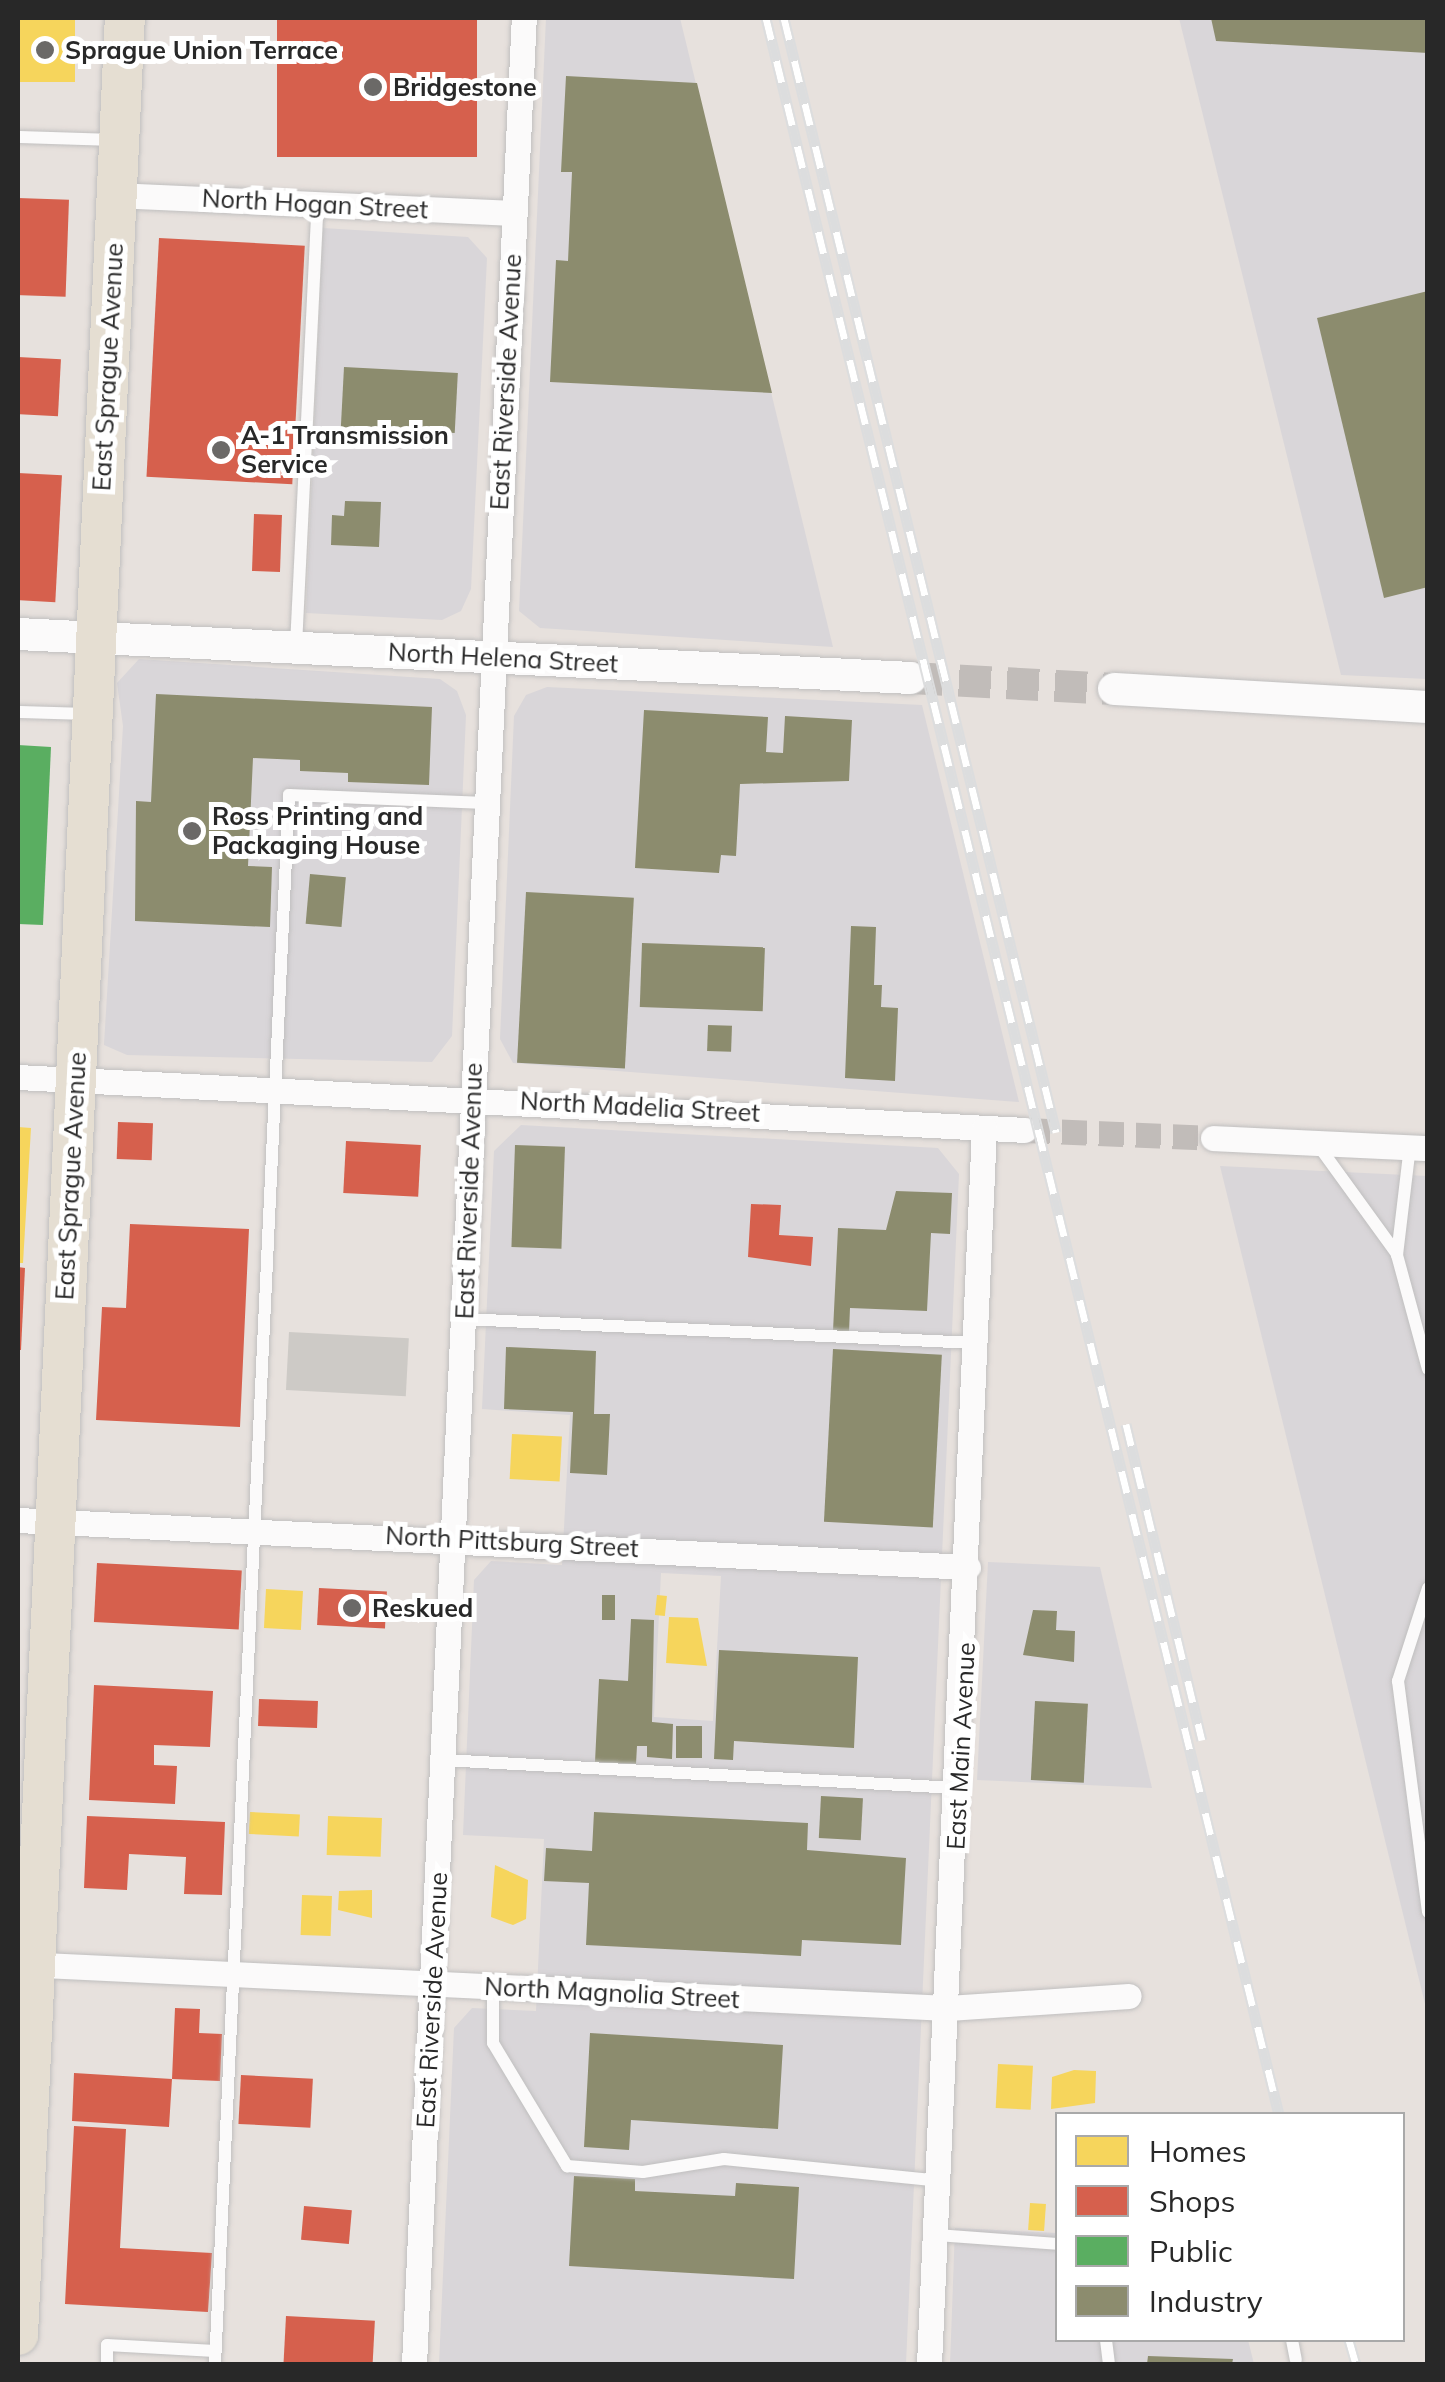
<!DOCTYPE html>
<style>
body{margin:0}
#map{position:relative;width:1445px;height:2382px;overflow:hidden;background:#e7e1dd;font-family:Mulish,sans-serif}
div>[style]{position:absolute}
.industrial>*{inset:0;background:#d9d6d9}
.homes>*{inset:0;background:#f6d55c;transform-origin:0 0}
.shops>*{inset:0;background:#d6604d;transform-origin:0 0}
.public>*{inset:0;background:#5aae61}
.industry>*{inset:0;background:#8c8c6e;transform-origin:0 0}
.building>*{inset:0;background:#cdcac6;transform-origin:0 0}
.minor-tunnel>*{height:25px;margin-top:-12.5px;transform-origin:0;background:repeating-linear-gradient(90deg,#c1bcb9 0 25px,transparent 0 37px)}
.tertiary-tunnel>*{height:32px;margin-top:-16px;transform-origin:0;background:repeating-linear-gradient(90deg,#c1bcb9 0 32px,transparent 0 48px)}
.roads{filter:drop-shadow(0 0 2px #c0bfbf) drop-shadow(0 0 2px #c0bfbf)}
.service>*{height:12px;margin:-6px;padding:0 6px;transform-origin:6px;border-radius:6px;background:#fbfafa}
.minor>*{height:25px;margin:-12.5px;padding:0 12.5px;transform-origin:12.5px;border-radius:12.5px;background:#fbfafa}
.tertiary>*{height:32px;margin:-16px;padding:0 16px;transform-origin:16px;border-radius:16px;background:#fbfafa}
.primary>*{height:40px;margin:-20px;padding:0 20px;transform-origin:20px;border-radius:20px;background:#e5ded2}
.rail>*{height:11px;margin-top:-5.5px;transform-origin:0;background:repeating-linear-gradient(90deg,#fff 0 22px,#dcddde 0 44px);box-sizing:border-box;border-block:2px solid #dcddde}
.dots>*{width:28px;height:28px;translate:-50% -50%;box-sizing:border-box;border:5px solid #fff;border-radius:50%}
span{translate:-50% -50%;white-space:nowrap;text-align:center;line-height:1.15;-webkit-text-stroke:10px #fff;paint-order:stroke}
.poi-label{font-size:25px;color:#282828;font-weight:700}
.left{translate:0 -50%;text-align:left}
.street-label{font-size:25px;color:#282828}
.frame{position:absolute;inset:0;border:20px solid #282828;pointer-events:none}
.legend{position:absolute;left:1055px;top:2112px;width:350px;height:230px;box-sizing:border-box;background:#fff;border:2px solid #a9a9a9;margin:0;padding:12px 18px;list-style:none;font-size:30px;color:#282828}
.legend li{display:flex;align-items:center;gap:20px;height:50px}
.legend b{width:50px;border:2px solid #a9a9a9}
</style>
<div id="map">
<div class="industrial">
<div style="clip-path:polygon(546px 18px,680px 18px,833px 647px,540px 628px,519px 611px)"></div>
<div style="clip-path:polygon(1179px 18px,1427px 18px,1427px 679px,1341px 675px)"></div>
<div style="clip-path:polygon(323px 228px,468px 237px,487px 258px,471px 589px,461px 611px,442px 620px,306px 613px)"></div>
<div style="clip-path:polygon(139px 659px,440px 679px,457px 691px,466px 715px,452px 1036px,432px 1062px,127px 1055px,104px 1045px,123px 726px,117px 683px)"></div>
<div style="clip-path:polygon(547px 687px,922px 705px,1019px 1102px,513px 1063px,500px 1039px,514px 716px,526px 695px)"></div>
<div style="clip-path:polygon(evenodd,521px 1125px,938px 1148px,959px 1174px,906px 2364px,439px 2364px,454px 2028px,472px 2008px,536px 2011px,544px 1839px,463px 1835px,474px 1580px,491px 1561px,562px 1565px,570px 1415px,482px 1409px,494px 1151px,521px 1125px,661px 1573px,721px 1576px,713px 1721px,654px 1717px,661px 1573px)"></div>
<div style="clip-path:polygon(1220px 1166px,1427px 1176px,1427px 2012px)"></div>
<div style="clip-path:polygon(988px 1562px,1100px 1567px,1152px 1788px,977px 1780px)"></div>
<div style="clip-path:polygon(955px 2228px,1057px 2233px,1058px 2340px,1248px 2340px,1254px 2364px,950px 2364px)"></div>
</div>
<div class="homes">
<div style="left:18px;top:18px;width:57px;height:64px"></div>
<div style="clip-path:polygon(18px 1127px,31px 1128px,23px 1263px,18px 1263px)"></div>
<div style="left:512px;top:1434px;width:50px;height:45px;rotate:3deg"></div>
<div style="left:266px;top:1589px;width:37px;height:39px;rotate:3deg"></div>
<div style="left:657px;top:1595px;width:10px;height:20px;rotate:6deg"></div>
<div style="clip-path:polygon(669px 1617px,698px 1618px,707px 1666px,666px 1663px)"></div>
<div style="left:250px;top:1812px;width:50px;height:22px;rotate:3deg"></div>
<div style="left:328px;top:1816px;width:54px;height:39px;rotate:2deg"></div>
<div style="clip-path:polygon(495px 1865px,528px 1880px,526px 1919px,513px 1925px,491px 1917px)"></div>
<div style="clip-path:polygon(372px 1890px,372px 1918px,338px 1910px,339px 1891px)"></div>
<div style="left:302px;top:1895px;width:30px;height:40px;rotate:2deg"></div>
<div style="left:998px;top:2064px;width:35px;height:44px;rotate:3deg"></div>
<div style="clip-path:polygon(1074px 2070px,1096px 2071px,1095px 2103px,1051px 2109px,1052px 2077px)"></div>
<div style="left:1030px;top:2203px;width:16px;height:27px;rotate:4deg"></div>
</div>
<div class="shops">
<div style="left:277px;top:18px;width:200px;height:139px"></div>
<div style="left:18px;top:198px;width:51px;height:97px;rotate:2deg"></div>
<div style="left:159px;top:238px;width:146px;height:239px;rotate:3deg"></div>
<div style="left:18px;top:357px;width:43px;height:57px;rotate:3deg"></div>
<div style="left:18px;top:473px;width:44px;height:127px;rotate:3deg"></div>
<div style="left:254px;top:514px;width:28px;height:57px;rotate:2deg"></div>
<div style="left:118px;top:1122px;width:35px;height:37px;rotate:2deg"></div>
<div style="left:346px;top:1141px;width:75px;height:52px;rotate:3deg"></div>
<div style="clip-path:polygon(751px 1204px,781px 1205px,779px 1235px,813px 1237px,811px 1266px,748px 1257px)"></div>
<div style="clip-path:polygon(130px 1224px,249px 1229px,240px 1427px,96px 1420px,102px 1307px,126px 1308px)"></div>
<div style="clip-path:polygon(18px 1267px,25px 1268px,21px 1350px,18px 1350px)"></div>
<div style="left:97px;top:1563px;width:145px;height:59px;rotate:3deg"></div>
<div style="left:319px;top:1588px;width:68px;height:37px;rotate:3deg"></div>
<div style="clip-path:polygon(94px 1685px,213px 1691px,210px 1747px,154px 1745px,154px 1765px,177px 1766px,175px 1804px,89px 1800px)"></div>
<div style="left:259px;top:1699px;width:59px;height:27px;rotate:2deg"></div>
<div style="clip-path:polygon(87px 1816px,225px 1822px,222px 1895px,184px 1894px,186px 1857px,129px 1854px,127px 1890px,84px 1888px)"></div>
<div style="clip-path:polygon(175px 2008px,200px 2009px,199px 2033px,222px 2034px,220px 2081px,172px 2079px,169px 2127px,72px 2121px,74px 2073px,172px 2079px)"></div>
<div style="left:241px;top:2075px;width:72px;height:49px;rotate:3deg"></div>
<div style="clip-path:polygon(74px 2126px,126px 2129px,120px 2248px,212px 2253px,208px 2312px,65px 2304px)"></div>
<div style="left:304px;top:2206px;width:48px;height:34px;rotate:5deg"></div>
<div style="left:286px;top:2316px;width:89px;height:48px;rotate:3deg"></div>
</div>
<div class="public">
<div style="clip-path:polygon(18px 745px,51px 747px,43px 925px,18px 924px)"></div>
</div>
<div class="industry">
<div style="clip-path:polygon(1211px 18px,1428px 18px,1428px 53px,1216px 41px)"></div>
<div style="clip-path:polygon(566px 76px,697px 83px,772px 393px,550px 382px,556px 260px,568px 261px,572px 172px,561px 172px)"></div>
<div style="clip-path:polygon(1428px 291px,1428px 587px,1384px 598px,1317px 318px)"></div>
<div style="left:344px;top:367px;width:114px;height:60px;rotate:3deg"></div>
<div style="clip-path:polygon(345px 501px,381px 502px,379px 547px,331px 545px,332px 515px,344px 516px)"></div>
<div style="clip-path:polygon(156px 694px,432px 707px,429px 785px,348px 782px,348px 773px,300px 771px,300px 760px,253px 758px,248px 866px,272px 867px,270px 927px,135px 921px,136px 801px,151px 802px)"></div>
<div style="clip-path:polygon(644px 710px,768px 717px,766px 752px,783px 753px,785px 716px,852px 720px,849px 781px,740px 784px,736px 856px,721px 855px,719px 873px,635px 868px)"></div>
<div style="left:310px;top:874px;width:36px;height:50px;rotate:5deg"></div>
<div style="left:526px;top:892px;width:108px;height:171px;rotate:3deg"></div>
<div style="clip-path:polygon(851px 926px,876px 927px,874px 985px,882px 985px,881px 1007px,898px 1008px,895px 1081px,845px 1078px)"></div>
<div style="left:642px;top:943px;width:123px;height:64px;rotate:2deg"></div>
<div style="left:708px;top:1025px;width:24px;height:26px;rotate:2deg"></div>
<div style="left:515px;top:1145px;width:50px;height:102px;rotate:2deg"></div>
<div style="clip-path:polygon(896px 1191px,952px 1193px,950px 1234px,931px 1233px,927px 1311px,850px 1308px,849px 1332px,833px 1331px,838px 1228px,886px 1230px)"></div>
<div style="clip-path:polygon(506px 1347px,596px 1351px,594px 1414px,610px 1414px,607px 1475px,570px 1473px,573px 1412px,504px 1409px)"></div>
<div style="left:833px;top:1349px;width:109px;height:173px;rotate:3deg"></div>
<div style="left:602px;top:1595px;width:13px;height:25px"></div>
<div style="clip-path:polygon(1033px 1610px,1057px 1611px,1056px 1630px,1075px 1631px,1074px 1662px,1023px 1655px)"></div>
<div style="clip-path:polygon(631px 1619px,654px 1620px,652px 1722px,673px 1724px,672px 1759px,647px 1757px,647px 1746px,637px 1746px,636px 1764px,595px 1762px,599px 1679px,628px 1681px)"></div>
<div style="clip-path:polygon(719px 1650px,858px 1657px,854px 1748px,734px 1741px,733px 1760px,714px 1759px)"></div>
<div style="left:1035px;top:1701px;width:53px;height:79px;rotate:3deg"></div>
<div style="left:676px;top:1726px;width:26px;height:32px"></div>
<div style="left:821px;top:1796px;width:42px;height:42px;rotate:3deg"></div>
<div style="clip-path:polygon(594px 1812px,808px 1823px,807px 1850px,906px 1858px,901px 1945px,802px 1940px,801px 1956px,586px 1945px,589px 1883px,544px 1881px,546px 1848px,592px 1851px)"></div>
<div style="clip-path:polygon(590px 2033px,783px 2045px,778px 2129px,631px 2120px,629px 2150px,584px 2147px)"></div>
<div style="clip-path:polygon(574px 2176px,635px 2179px,635px 2191px,735px 2196px,736px 2183px,799px 2187px,794px 2279px,569px 2266px)"></div>
<div style="clip-path:polygon(1148px 2356px,1233px 2359px,1232px 2364px,1147px 2364px)"></div>
</div>
<div class="building">
<div style="left:289px;top:1332px;width:120px;height:58px;rotate:3deg"></div>
</div>
<div class="minor-tunnel">
<div style="left:1025px;top:1130px;width:188px;rotate:2.4deg"></div>
</div>
<div class="tertiary-tunnel">
<div style="left:911px;top:678px;width:203px;rotate:3.1deg"></div>
</div>
<div class="roads">
<div class="service">
<div style="left:18px;top:137px;width:98px;rotate:1.8deg"></div>
<div style="left:296px;top:646px;width:443px;rotate:-87.2deg"></div>
<div style="left:18px;top:712px;width:72px;rotate:1.6deg"></div>
<div style="left:1318px;top:1145px;width:135px;rotate:54.1deg"></div>
<div style="left:1410px;top:1146px;width:110px;rotate:96.8deg"></div>
<div style="left:1397px;top:1255px;width:118px;rotate:74.8deg"></div>
<div style="left:464px;top:1319px;width:511px;rotate:2.69deg"></div>
<div style="left:1428px;top:1588px;width:98px;rotate:107.9deg"></div>
<div style="left:1398px;top:1681px;width:233px;rotate:82.6deg"></div>
<div style="left:443px;top:1760px;width:515px;rotate:3.12deg"></div>
<div style="left:493px;top:1988px;width:55px;rotate:90deg"></div>
<div style="left:493px;top:2043px;width:144px;rotate:59deg"></div>
<div style="left:567px;top:2166px;width:76px;rotate:4.5deg"></div>
<div style="left:643px;top:2172px;width:82px;rotate:-9.1deg"></div>
<div style="left:724px;top:2159px;width:216px;rotate:5.8deg"></div>
<div style="left:936px;top:2235px;width:122px;rotate:4.2deg"></div>
<div style="left:1106px;top:2340px;width:24px;rotate:83deg"></div>
<div style="left:1292px;top:2340px;width:20px;rotate:79deg"></div>
<div style="left:107px;top:2364px;width:19px;rotate:-90deg"></div>
<div style="left:107px;top:2345px;width:108px;rotate:3.2deg"></div>
<div style="left:215px;top:2364px;width:1571px;rotate:-87.3deg"></div>
<div style="left:289px;top:795px;width:197px;rotate:2.3deg"></div>
</div>
<div class="minor">
<div style="left:116px;top:195px;width:397px;rotate:2.6deg"></div>
<div style="left:18px;top:1077px;width:1008px;rotate:3.01deg"></div>
<div style="left:1213px;top:1138px;width:215px;rotate:2.7deg"></div>
<div style="left:18px;top:1520px;width:951px;rotate:2.83deg"></div>
<div style="left:22px;top:1964px;width:927px;rotate:2.72deg"></div>
<div style="left:948px;top:2008px;width:181px;rotate:-3.8deg"></div>
<div style="left:414px;top:2364px;width:2349px;rotate:-87.32deg"></div>
<div style="left:929px;top:2364px;width:1237px;rotate:-87.45deg"></div>
</div>
<div class="tertiary">
<div style="left:18px;top:634px;width:894px;rotate:2.82deg"></div>
<div style="left:1114px;top:689px;width:315px;rotate:3.3deg"></div>
</div>
<div class="primary">
<div style="left:18px;top:2335px;width:2319px;rotate:-87.36deg"></div>
</div>
</div>
<div class="rail">
<div style="left:766px;top:18px;width:2158px;rotate:76.25deg"></div>
<div style="left:784px;top:18px;width:1147px;rotate:76.28deg"></div>
<div style="left:1126px;top:1424px;width:325px;rotate:76.5deg"></div>
<div style="left:1349px;top:2340px;width:25px;rotate:74deg"></div>
</div>
<div class="dots">
<div style="left:45px;top:50px;background:#6b6967"></div>
<div style="left:373px;top:87px;background:#6b6967"></div>
<div style="left:221px;top:450px;background:#6b6967"></div>
<div style="left:192px;top:831px;background:#6b6967"></div>
<div style="left:352px;top:1608px;background:#6b6967"></div>
</div>
<div class="poi-label">
<span class="left" style="left:65px;top:50px">Sprague Union Terrace</span>
<span class="left" style="left:393px;top:87px">Bridgestone</span>
<span class="left" style="left:241px;top:450px">A-1 Transmission<br>Service</span>
<span class="left" style="left:212px;top:831px">Ross Printing and<br>Packaging House</span>
<span class="left" style="left:372px;top:1608px">Reskued</span>
</div>
<div class="street-label">
<span style="left:315px;top:204px;rotate:3deg">North Hogan Street</span>
<span style="left:108px;top:367px;rotate:-87deg">East Sprague Avenue</span>
<span style="left:506px;top:382px;rotate:-87deg">East Riverside Avenue</span>
<span style="left:503px;top:658px;rotate:3deg">North Helena Street</span>
<span style="left:640px;top:1107px;rotate:3deg">North Madelia Street</span>
<span style="left:71px;top:1176px;rotate:-87deg">East Sprague Avenue</span>
<span style="left:469px;top:1191px;rotate:-88deg">East Riverside Avenue</span>
<span style="left:512px;top:1542px;rotate:3deg">North Pittsburg Street</span>
<span style="left:961px;top:1746px;rotate:-87deg">East Main Avenue</span>
<span style="left:612px;top:1993px;rotate:3deg">North Magnolia Street</span>
<span style="left:432px;top:2000px;rotate:-87deg">East Riverside Avenue</span>
</div>
<div class="frame"></div>
<ul class="legend">
<li><b style="height:28px;background:#f6d55c"></b>Homes</li>
<li><b style="height:28px;background:#d6604d"></b>Shops</li>
<li><b style="height:28px;background:#5aae61"></b>Public</li>
<li><b style="height:28px;background:#8c8c6e"></b>Industry</li>
</ul>
</div>
